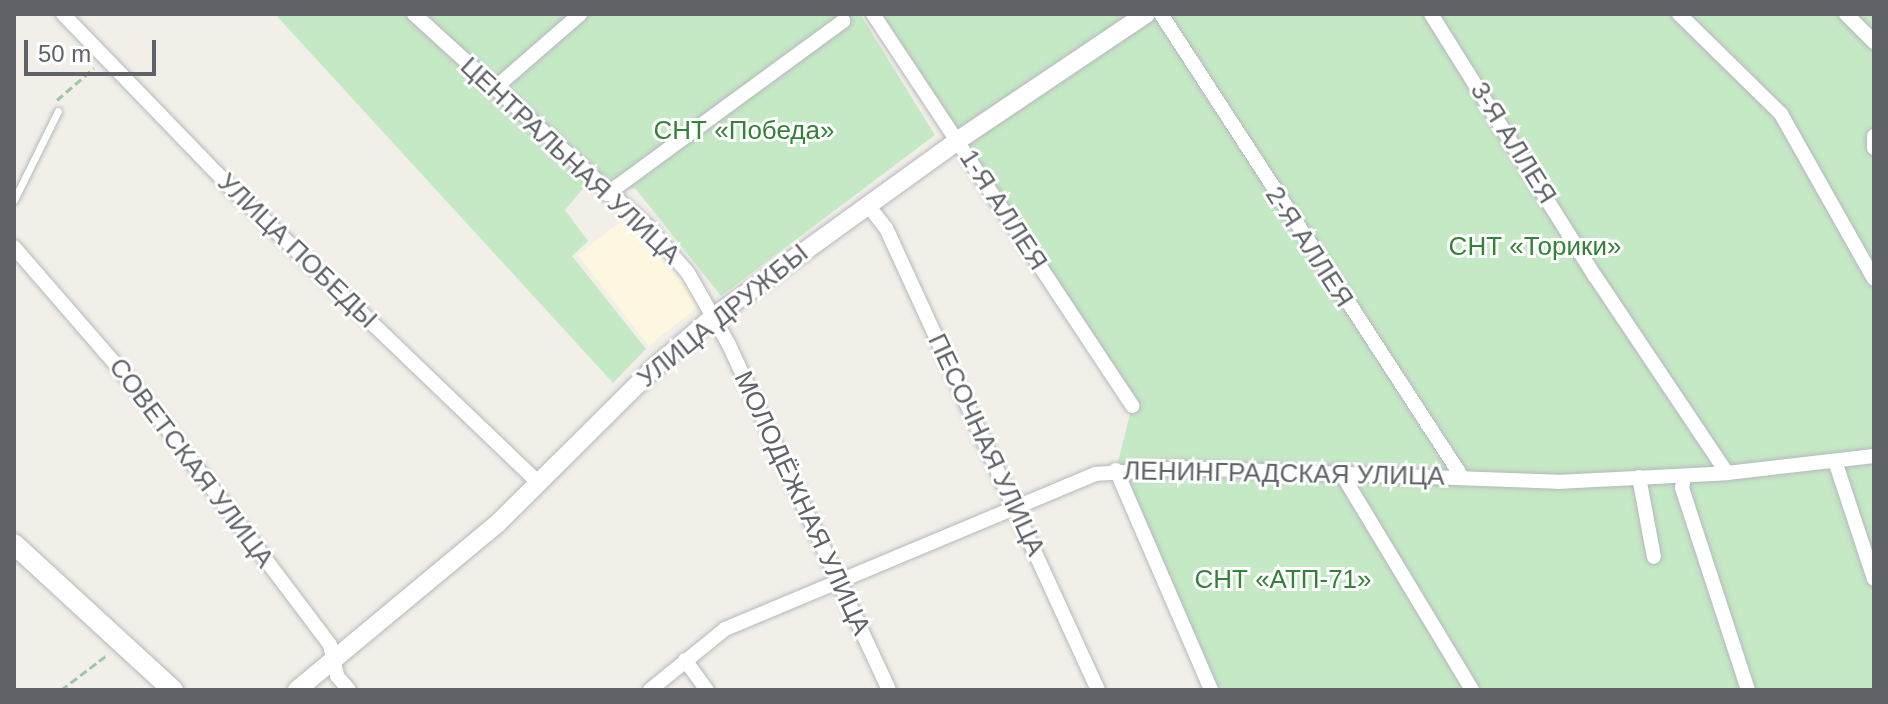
<!DOCTYPE html>
<meta charset="utf-8">
<style>
body{margin:0}
#map{position:relative;width:1888px;height:704px;overflow:hidden;background:#f1efe8;font-family:Arial,sans-serif}
div>[style]{position:absolute}
.commercial>*{inset:0;background:#fef7e0;transform-origin:0 0}
.green>*{inset:0;background:#c5e8c5}
.path>*{height:3px;margin-top:-1.5px;transform-origin:0;background:repeating-linear-gradient(90deg,#9cc7a9 0 8px,transparent 0 12px)}
.roads{filter:drop-shadow(0 0 2px #b5b8bc) drop-shadow(0 0 2px #b5b8bc)}
.service>*{height:7px;margin:-3.5px;padding:0 3.5px;transform-origin:3.5px;border-radius:3.5px;background:#fff}
.minor>*{height:14px;margin:-7px;padding:0 7px;transform-origin:7px;border-radius:7px;background:#fff}
.tertiary>*{height:18px;margin:-9px;padding:0 9px;transform-origin:9px;border-radius:9px;background:#fff}
.secondary>*{height:20px;margin:-10px;padding:0 10px;transform-origin:10px;border-radius:10px;background:#fff}
span{translate:-50% -50%;white-space:nowrap;text-align:center;line-height:1.15;-webkit-text-stroke:6px #fff;paint-order:stroke}
.park-label{font-size:26px;color:#348238}
.street-label{font-size:26px;color:#5f6368}
.frame{position:absolute;inset:0;border:16px solid #5f6368;pointer-events:none}
.scale{position:absolute;left:24px;top:40px;width:132px;height:36px;box-sizing:border-box;border:4px solid #5f6368;border-top:0;padding-left:10px;font-size:24px;line-height:28px;white-space:nowrap;color:#5f6368;-webkit-text-stroke:6px #fff;paint-order:stroke}
</style>
<div id="map">
<div class="commercial">
<div style="left:633px;top:212px;width:115px;height:70px;rotate:52deg"></div>
</div>
<div class="green">
<div style="clip-path:polygon(275px 14px,860px 14px,935px 135px,721px 296px,635px 188px,607px 194px,586px 185px,565px 210px,588px 241px,572px 256px,646px 349px,613px 383px)"></div>
<div style="clip-path:polygon(873px 14px,1874px 14px,1874px 690px,1211px 690px,1116px 470px,1132px 406px)"></div>
</div>
<div class="path">
<div style="left:57px;top:100px;width:49px;rotate:-40.9deg"></div>
<div style="left:61px;top:690px;width:58px;rotate:-37.3deg"></div>
</div>
<div class="roads">
<div class="service">
<div style="left:14px;top:200px;width:99px;rotate:-63.7deg"></div>
</div>
<div class="minor">
<div style="left:63px;top:14px;width:239px;rotate:46deg"></div>
<div style="left:229px;top:186px;width:428px;rotate:43.8deg"></div>
<div style="left:414px;top:14px;width:319px;rotate:42.3deg"></div>
<div style="left:650px;top:229px;width:58px;rotate:49.2deg"></div>
<div style="left:688px;top:273px;width:81px;rotate:60.3deg"></div>
<div style="left:728px;top:343px;width:383px;rotate:65.1deg"></div>
<div style="left:873px;top:14px;width:470px;rotate:56.5deg"></div>
<div style="left:1161px;top:14px;width:552px;rotate:56.97deg"></div>
<div style="left:1431px;top:14px;width:309px;rotate:58deg"></div>
<div style="left:1595px;top:276px;width:237px;rotate:56.2deg"></div>
<div style="left:1679px;top:14px;width:143px;rotate:44.4deg"></div>
<div style="left:1781px;top:114px;width:189px;rotate:60.6deg"></div>
<div style="left:1846px;top:14px;width:40px;rotate:45deg"></div>
<div style="left:495px;top:88px;width:113px;rotate:-41deg"></div>
<div style="left:1874px;top:136px;width:12px;rotate:90deg"></div>
<div style="left:607px;top:194px;width:293px;rotate:-36.2deg"></div>
<div style="left:867px;top:204px;width:31px;rotate:52deg"></div>
<div style="left:886px;top:228px;width:508px;rotate:65.35deg"></div>
<div style="left:14px;top:247px;width:189px;rotate:49.1deg"></div>
<div style="left:138px;top:390px;width:319px;rotate:53deg"></div>
<div style="left:330px;top:645px;width:32px;rotate:77deg"></div>
<div style="left:337px;top:676px;width:18px;rotate:49deg"></div>
<div style="left:1835px;top:461px;width:124px;rotate:71.7deg"></div>
<div style="left:1116px;top:470px;width:240px;rotate:66.6deg"></div>
<div style="left:1340px;top:471px;width:256px;rotate:58.9deg"></div>
<div style="left:1639px;top:477px;width:81px;rotate:79.4deg"></div>
<div style="left:1684px;top:477px;width:11px;rotate:100deg"></div>
<div style="left:1682px;top:488px;width:213px;rotate:71.9deg"></div>
<div style="left:685px;top:660px;width:37px;rotate:54deg"></div>
<div style="left:650px;top:690px;width:97px;rotate:-39.1deg"></div>
<div style="left:725px;top:629px;width:401px;rotate:-22.7deg"></div>
<div style="left:1095px;top:474px;width:87px;rotate:-3.9deg"></div>
<div style="left:1182px;top:468px;width:376px;rotate:2.1deg"></div>
<div style="left:1558px;top:482px;width:169px;rotate:-3deg"></div>
<div style="left:1727px;top:473px;width:148px;rotate:-6.6deg"></div>
</div>
<div class="tertiary">
<div style="left:297px;top:690px;width:261px;rotate:-39.7deg"></div>
<div style="left:498px;top:523px;width:220px;rotate:-44.8deg"></div>
<div style="left:654px;top:368px;width:77px;rotate:-40.8deg"></div>
<div style="left:712px;top:318px;width:302px;rotate:-35.8deg"></div>
<div style="left:957px;top:141px;width:228px;rotate:-33.9deg"></div>
</div>
<div class="secondary">
<div style="left:14px;top:544px;width:216px;rotate:42.6deg"></div>
</div>
</div>
<div class="park-label">
<span style="left:744px;top:131px">СНТ «Победа»</span>
<span style="left:1535px;top:247px">СНТ «Торики»</span>
<span style="left:1283px;top:580px">СНТ «АТП-71»</span>
</div>
<div class="street-label">
<span style="left:1513px;top:143px;rotate:58deg">3-Я АЛЛЕЯ</span>
<span style="left:570px;top:161px;rotate:43deg">ЦЕНТРАЛЬНАЯ УЛИЦА</span>
<span style="left:1003px;top:210px;rotate:57deg">1-Я АЛЛЕЯ</span>
<span style="left:1309px;top:247px;rotate:57deg">2-Я АЛЛЕЯ</span>
<span style="left:297px;top:251px;rotate:44deg">УЛИЦА ПОБЕДЫ</span>
<span style="left:723px;top:316px;rotate:-39deg">УЛИЦА ДРУЖБЫ</span>
<span style="left:986px;top:445px;rotate:65deg">ПЕСОЧНАЯ УЛИЦА</span>
<span style="left:191px;top:463px;rotate:53deg">СОВЕТСКАЯ УЛИЦА</span>
<span style="left:1284px;top:474px;rotate:1deg">ЛЕНИНГРАДСКАЯ УЛИЦА</span>
<span style="left:802px;top:503px;rotate:65deg">МОЛОДЁЖНАЯ УЛИЦА</span>
</div>
<div class="frame"></div>
<div class="scale">50 m</div>
</div>
